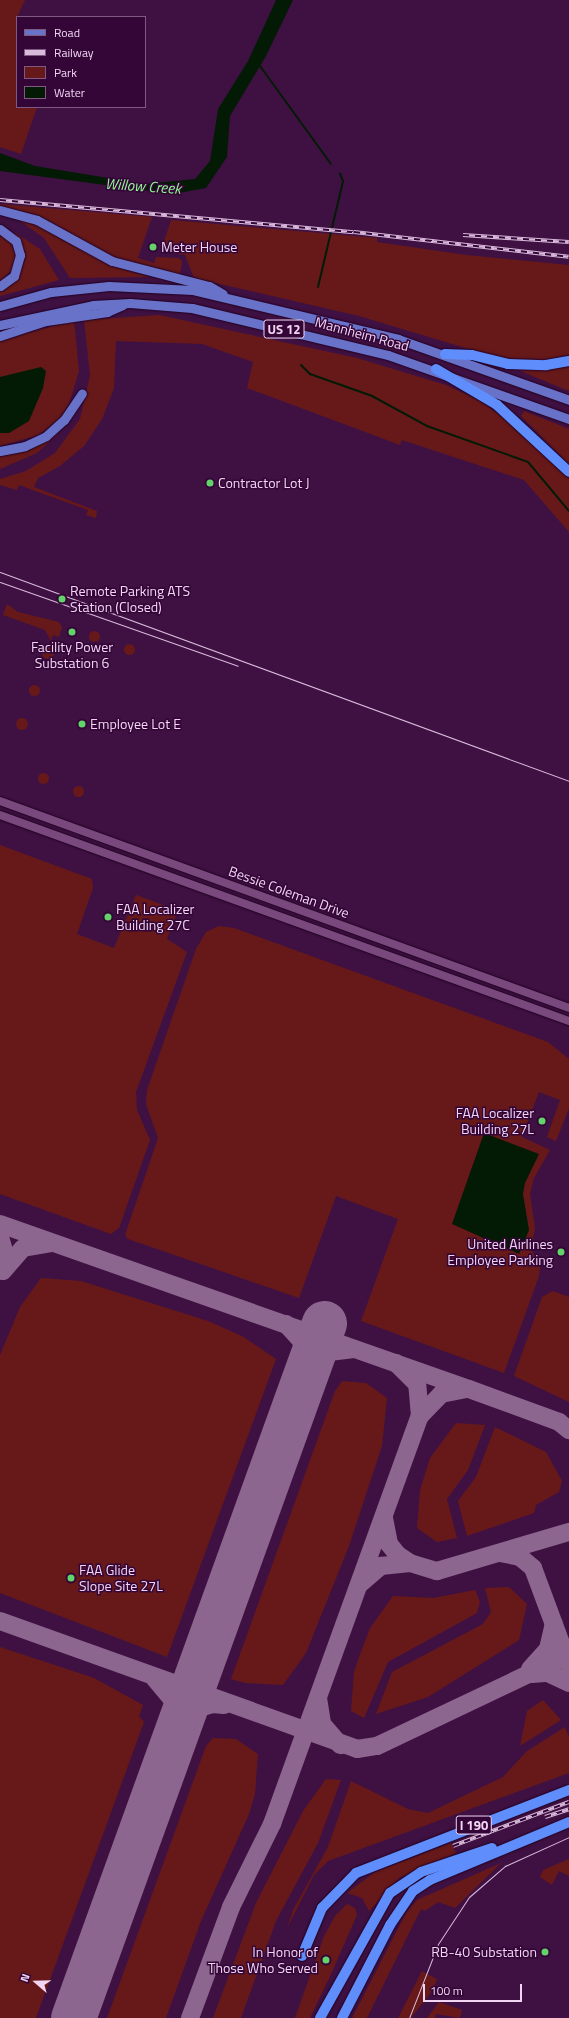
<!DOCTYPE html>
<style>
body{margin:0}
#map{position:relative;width:569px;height:2018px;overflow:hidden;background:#3f1142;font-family:"Titillium Web",sans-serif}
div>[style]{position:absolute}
.green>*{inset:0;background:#67191a}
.round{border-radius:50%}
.water>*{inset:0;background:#031a04}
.stream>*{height:2px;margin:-1px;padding:0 1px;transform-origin:1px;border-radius:1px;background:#031a04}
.taxiway>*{height:18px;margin:-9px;padding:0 9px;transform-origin:9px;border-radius:9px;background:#8c668e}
.runway>*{height:45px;margin:-22.5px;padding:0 22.5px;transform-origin:22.5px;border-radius:22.5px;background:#8c668e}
.roads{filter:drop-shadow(0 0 1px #210124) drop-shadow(0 0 1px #210124)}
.secondary>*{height:8px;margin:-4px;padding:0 4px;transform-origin:4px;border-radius:4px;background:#79487c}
.primary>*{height:9px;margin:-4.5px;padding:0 4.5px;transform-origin:4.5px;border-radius:4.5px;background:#6972c9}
.highway>*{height:10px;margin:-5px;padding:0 5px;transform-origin:5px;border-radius:5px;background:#5f8efc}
.tram>*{height:1px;margin:-0.5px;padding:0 0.5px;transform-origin:0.5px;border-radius:0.5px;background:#d9badb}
.rail>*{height:3.5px;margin-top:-1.75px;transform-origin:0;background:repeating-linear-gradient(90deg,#340638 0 6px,#d9badb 0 12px);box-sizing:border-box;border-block:1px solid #d9badb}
.dots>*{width:11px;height:11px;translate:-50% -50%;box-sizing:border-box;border:2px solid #340638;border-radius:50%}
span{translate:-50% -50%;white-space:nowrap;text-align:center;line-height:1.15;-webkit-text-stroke:3px #340638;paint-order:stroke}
.shield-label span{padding:1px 3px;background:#340638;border:1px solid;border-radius:3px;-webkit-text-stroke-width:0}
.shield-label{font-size:13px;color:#f1d5f3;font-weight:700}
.poi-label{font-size:14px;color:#f1d5f3}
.left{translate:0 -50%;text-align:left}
.right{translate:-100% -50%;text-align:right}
.street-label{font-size:14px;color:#f1d5f3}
.water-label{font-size:15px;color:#90f693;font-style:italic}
.legend{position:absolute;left:16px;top:16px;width:130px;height:92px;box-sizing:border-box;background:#340638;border:1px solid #805983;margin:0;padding:5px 7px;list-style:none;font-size:12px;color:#f1d5f3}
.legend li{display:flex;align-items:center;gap:8px;height:20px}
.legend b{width:20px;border:1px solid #805983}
.north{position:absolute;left:16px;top:1962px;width:40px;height:40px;-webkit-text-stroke:3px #340638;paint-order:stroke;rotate:290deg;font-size:11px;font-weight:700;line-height:16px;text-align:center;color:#f1d5f3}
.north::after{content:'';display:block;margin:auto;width:14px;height:18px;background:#f1d5f3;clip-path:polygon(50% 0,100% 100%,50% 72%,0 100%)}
.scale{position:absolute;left:423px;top:1984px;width:99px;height:18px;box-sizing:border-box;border:2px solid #f1d5f3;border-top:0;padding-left:5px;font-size:12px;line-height:14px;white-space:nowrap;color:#f1d5f3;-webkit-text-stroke:3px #340638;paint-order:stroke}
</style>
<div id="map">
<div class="green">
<div style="clip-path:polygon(0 0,25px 0,17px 17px,17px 107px,37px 107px,21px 154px,0 147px)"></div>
<div style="clip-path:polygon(0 204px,152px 217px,138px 258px,154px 263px,156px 257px,179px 258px,182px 261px,180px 275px,117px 259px,41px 217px,0 208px)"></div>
<div style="clip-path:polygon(16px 218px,32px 222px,112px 266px,150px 277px,70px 278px,44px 238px)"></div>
<div style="clip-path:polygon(171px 220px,377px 238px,377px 242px,466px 255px,569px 265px,569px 355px,545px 360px,502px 359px,359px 316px,194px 278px,185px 255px,161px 251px)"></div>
<div style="clip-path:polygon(0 232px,11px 242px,16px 256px,11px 271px,0 281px)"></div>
<div style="clip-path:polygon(14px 232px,40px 249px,59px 280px,0 296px,0 290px,14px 281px,23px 266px,24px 252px)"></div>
<div style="clip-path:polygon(159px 315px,357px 358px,446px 385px,478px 400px,510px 422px,569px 479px,569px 532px,524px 480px,402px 440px,400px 445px,247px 388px,253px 362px,202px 344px,116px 341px,114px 388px,102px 419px,84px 446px,60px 466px,38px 478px,34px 487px,97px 511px,96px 518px,86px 515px,88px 510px,19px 485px,17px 490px,0 485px,0 479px,26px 471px,55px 453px,80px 419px,90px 375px,84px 320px)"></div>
<div style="clip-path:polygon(74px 320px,79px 371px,69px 404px,60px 418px,39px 435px,0 446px,0 341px)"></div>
<div style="clip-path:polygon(569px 365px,569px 391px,518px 370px,541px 370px)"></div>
<div style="clip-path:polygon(524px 411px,569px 429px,569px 464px,521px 416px)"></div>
<div style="clip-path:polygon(60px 432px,37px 453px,0 469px,0 455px,31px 449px)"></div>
<div style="clip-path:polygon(7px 604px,18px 612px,59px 622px,62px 627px,59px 637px,53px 635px,51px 641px,45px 630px,3px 615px)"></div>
<div class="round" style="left:88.5px;top:630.5px;width:11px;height:11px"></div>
<div class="round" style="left:123.5px;top:643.5px;width:11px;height:11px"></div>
<div class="round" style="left:42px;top:647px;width:12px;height:12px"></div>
<div class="round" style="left:28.5px;top:684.5px;width:11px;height:11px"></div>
<div class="round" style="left:16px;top:718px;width:12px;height:12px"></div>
<div class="round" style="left:37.5px;top:772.5px;width:11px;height:11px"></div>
<div class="round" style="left:72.5px;top:785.5px;width:11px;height:11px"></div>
<div style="clip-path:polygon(0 845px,92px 879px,93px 888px,77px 934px,114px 948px,136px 895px,174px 909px,176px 915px,167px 939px,187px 952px,136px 1092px,137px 1110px,150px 1140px,119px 1228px,111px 1234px,0 1194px)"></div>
<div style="clip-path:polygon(219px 926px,234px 928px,548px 1042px,569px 1059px,569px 1108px,556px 1141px,547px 1137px,560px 1100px,539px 1092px,522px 1137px,550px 1150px,534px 1178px,530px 1194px,535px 1228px,531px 1249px,540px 1267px,539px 1276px,504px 1373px,361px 1321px,398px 1219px,336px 1196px,299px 1298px,128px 1239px,125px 1235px,158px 1138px,146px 1104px,147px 1090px,196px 949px,206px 932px)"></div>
<div style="clip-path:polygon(41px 1278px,81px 1281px,208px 1321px,242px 1336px,276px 1359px,167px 1657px,0 1593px,0 1355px,20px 1307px)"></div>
<div style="clip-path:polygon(553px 1291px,569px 1297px,569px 1402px,514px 1376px,542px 1297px)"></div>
<div style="clip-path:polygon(342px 1381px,366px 1383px,387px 1398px,382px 1446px,349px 1546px,306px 1653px,283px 1685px,245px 1683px,231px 1679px,335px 1391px)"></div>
<div style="clip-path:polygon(456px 1423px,485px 1425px,468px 1470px,447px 1499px,457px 1538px,437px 1542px,417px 1528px,420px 1490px,430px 1458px)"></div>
<div style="clip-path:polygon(495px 1427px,546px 1452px,562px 1481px,559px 1492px,536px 1505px,534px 1513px,467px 1536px,458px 1501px,476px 1477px)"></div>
<div style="clip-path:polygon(509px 1587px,527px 1604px,519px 1640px,428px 1697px,376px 1714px,392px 1672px,483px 1624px,491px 1612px,485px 1588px)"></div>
<div style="clip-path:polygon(475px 1590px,480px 1602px,477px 1613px,388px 1662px,364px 1718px,351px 1711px,354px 1672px,362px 1649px,370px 1628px,393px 1596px,433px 1598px)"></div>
<div style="clip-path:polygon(0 1647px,94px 1678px,143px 1705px,139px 1716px,144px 1722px,36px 2018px,0 2018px)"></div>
<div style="clip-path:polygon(543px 1700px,561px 1720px,520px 1746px,527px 1711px)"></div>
<div style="clip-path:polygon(565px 1727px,569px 1737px,569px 1773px,328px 1861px,314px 1875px,287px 1928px,293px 1910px,328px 1847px,351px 1781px,408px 1809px,428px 1813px,503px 1777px,527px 1751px)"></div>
<div style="clip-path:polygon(213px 1738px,236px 1739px,258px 1754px,255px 1794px,249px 1814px,201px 1921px,166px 2018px,107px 2018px,206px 1746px)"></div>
<div style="clip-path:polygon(326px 1779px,341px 1780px,318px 1843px,276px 1921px,241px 2018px,213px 2018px,256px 1903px,303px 1811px)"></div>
<div style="clip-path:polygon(451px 1843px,456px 1853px,399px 1878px,369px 1911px,362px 1898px,347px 1893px,375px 1872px)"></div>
<div style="clip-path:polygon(569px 1859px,569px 1876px,559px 1871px,552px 1885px,540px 1877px,543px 1870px)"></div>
<div style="clip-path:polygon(501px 1863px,455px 1908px,438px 1902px,425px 1911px,421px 1909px,367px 2018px,352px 2018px,406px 1913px,417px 1900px)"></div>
<div style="clip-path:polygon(347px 1904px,355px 1908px,357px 1915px,332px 1972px,310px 2018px,295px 2018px,324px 1936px,335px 1916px)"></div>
<div style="clip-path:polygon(422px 1971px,437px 1979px,433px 1990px,411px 2018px,395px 2018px,398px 2018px)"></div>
<div style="clip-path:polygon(439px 2002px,462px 2010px,460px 2018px,436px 2014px,435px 2018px,427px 2018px)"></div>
</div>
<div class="water">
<div style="clip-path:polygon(276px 0,293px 0,266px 56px,230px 116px,227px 157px,206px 188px,173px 194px,0 171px,0 153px,35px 166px,145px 184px,195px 179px,210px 161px,218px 109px,248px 61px)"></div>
<div style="clip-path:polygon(41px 367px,46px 371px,43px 388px,29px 421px,9px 433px,0 433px,0 377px)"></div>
<div style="clip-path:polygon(484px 1133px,539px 1154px,525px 1183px,523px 1194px,529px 1230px,519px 1254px,452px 1224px)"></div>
</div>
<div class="stream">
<div style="left:260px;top:66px;width:121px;rotate:54.1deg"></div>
<div style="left:318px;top:287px;width:109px;rotate:-76.7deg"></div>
<div style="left:343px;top:181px;width:8px;rotate:-113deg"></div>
<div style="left:301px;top:365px;width:13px;rotate:45deg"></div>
<div style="left:310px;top:374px;width:66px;rotate:19.5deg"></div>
<div style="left:372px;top:396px;width:63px;rotate:28.6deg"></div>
<div style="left:427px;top:426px;width:107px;rotate:19.6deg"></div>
<div style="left:528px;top:462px;width:64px;rotate:50.1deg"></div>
</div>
<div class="taxiway">
<div style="left:0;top:1224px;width:497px;rotate:19.4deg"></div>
<div style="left:469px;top:1389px;width:96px;rotate:20.1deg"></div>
<div style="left:559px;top:1422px;width:13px;rotate:39deg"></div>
<div style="left:0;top:1237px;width:18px;rotate:74deg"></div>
<div style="left:5px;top:1254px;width:17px;rotate:97deg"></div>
<div style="left:3px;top:1271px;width:30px;rotate:-49deg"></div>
<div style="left:23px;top:1248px;width:27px;rotate:-10deg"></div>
<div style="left:286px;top:1324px;width:24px;rotate:48deg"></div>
<div style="left:302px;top:1342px;width:16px;rotate:72deg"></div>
<div style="left:307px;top:1357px;width:15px;rotate:94deg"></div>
<div style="left:306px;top:1372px;width:30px;rotate:-41deg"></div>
<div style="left:329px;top:1352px;width:23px;rotate:-7deg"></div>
<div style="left:420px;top:1416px;width:30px;rotate:-46deg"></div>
<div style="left:441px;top:1394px;width:26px;rotate:-11deg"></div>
<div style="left:384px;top:1518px;width:26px;rotate:79deg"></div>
<div style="left:389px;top:1544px;width:14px;rotate:51deg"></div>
<div style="left:398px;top:1555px;width:14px;rotate:34deg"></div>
<div style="left:410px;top:1563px;width:28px;rotate:17deg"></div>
<div style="left:437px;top:1571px;width:138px;rotate:-16.5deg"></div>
<div style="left:500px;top:1553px;width:20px;rotate:11deg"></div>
<div style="left:520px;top:1557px;width:17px;rotate:40deg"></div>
<div style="left:533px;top:1568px;width:103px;rotate:69.6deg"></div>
<div style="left:360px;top:1584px;width:28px;rotate:-41deg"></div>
<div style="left:381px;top:1566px;width:29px;rotate:-6deg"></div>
<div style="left:0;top:1621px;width:379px;rotate:19.7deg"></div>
<div style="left:357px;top:1749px;width:20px;rotate:-9deg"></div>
<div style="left:377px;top:1746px;width:212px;rotate:-25.4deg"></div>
<div style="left:530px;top:1669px;width:27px;rotate:-48deg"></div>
<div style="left:548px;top:1649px;width:26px;rotate:-77deg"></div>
<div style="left:532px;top:1674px;width:16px;rotate:-4deg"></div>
<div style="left:548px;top:1673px;width:23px;rotate:25deg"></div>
<div style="left:155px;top:1679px;width:30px;rotate:50deg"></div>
<div style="left:174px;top:1702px;width:32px;rotate:88deg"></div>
<div style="left:318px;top:1698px;width:26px;rotate:81deg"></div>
<div style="left:322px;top:1724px;width:28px;rotate:49deg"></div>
<div style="left:175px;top:1735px;width:17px;rotate:-62deg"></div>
<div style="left:183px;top:1720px;width:17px;rotate:-40deg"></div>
<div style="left:196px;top:1709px;width:17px;rotate:-17deg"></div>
<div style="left:212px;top:1704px;width:12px;rotate:5deg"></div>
<div style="left:190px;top:2018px;width:118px;rotate:-69.7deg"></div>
<div style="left:231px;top:1907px;width:93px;rotate:-63.7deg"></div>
<div style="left:272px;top:1824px;width:434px;rotate:-70.1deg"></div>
<div style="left:420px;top:1416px;width:32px;rotate:-95deg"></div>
<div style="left:417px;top:1384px;width:30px;rotate:-135deg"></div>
</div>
<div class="runway">
<div style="left:73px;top:2018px;width:739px;rotate:-70.14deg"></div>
</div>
<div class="roads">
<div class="secondary">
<div style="left:0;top:801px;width:605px;rotate:19.99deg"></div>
<div style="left:0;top:815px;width:605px;rotate:19.9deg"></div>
</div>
<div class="primary">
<div style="left:0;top:210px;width:38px;rotate:15deg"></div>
<div style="left:37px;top:220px;width:85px;rotate:28.7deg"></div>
<div style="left:112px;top:261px;width:100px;rotate:14.5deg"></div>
<div style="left:209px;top:286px;width:16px;rotate:30deg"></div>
<div style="left:0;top:229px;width:20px;rotate:37deg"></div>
<div style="left:16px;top:241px;width:15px;rotate:74deg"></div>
<div style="left:20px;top:255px;width:22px;rotate:106deg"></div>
<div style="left:14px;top:276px;width:17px;rotate:144deg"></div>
<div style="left:0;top:306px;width:53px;rotate:-15.4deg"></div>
<div style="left:51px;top:292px;width:58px;rotate:-5.9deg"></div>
<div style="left:109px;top:286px;width:84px;rotate:2.7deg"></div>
<div style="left:193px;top:290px;width:211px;rotate:13.4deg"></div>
<div style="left:398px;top:339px;width:182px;rotate:19.6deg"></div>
<div style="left:0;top:325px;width:95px;rotate:-12.1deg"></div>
<div style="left:93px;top:305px;width:37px;rotate:-3deg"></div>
<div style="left:130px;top:303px;width:62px;rotate:4.6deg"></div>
<div style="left:192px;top:308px;width:202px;rotate:13.5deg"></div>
<div style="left:388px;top:355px;width:192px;rotate:19.5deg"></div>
<div style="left:0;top:336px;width:48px;rotate:-18.1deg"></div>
<div style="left:46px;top:321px;width:62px;rotate:-8.4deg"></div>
<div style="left:107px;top:312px;width:17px;rotate:-24deg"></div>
<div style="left:0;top:451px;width:25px;rotate:-11deg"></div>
<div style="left:25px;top:446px;width:23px;rotate:-25deg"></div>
<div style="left:46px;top:436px;width:24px;rotate:-42deg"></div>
<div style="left:64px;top:420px;width:32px;rotate:-56deg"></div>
</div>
<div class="highway">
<div style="left:445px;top:354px;width:27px;rotate:2deg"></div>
<div style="left:472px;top:355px;width:37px;rotate:14deg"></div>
<div style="left:508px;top:364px;width:38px;rotate:2deg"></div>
<div style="left:546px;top:365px;width:23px;rotate:-10deg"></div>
<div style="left:436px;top:369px;width:71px;rotate:30.5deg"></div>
<div style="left:497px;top:405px;width:98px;rotate:42.9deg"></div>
<div style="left:302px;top:1956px;width:52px;rotate:-67.4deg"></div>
<div style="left:322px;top:1908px;width:49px;rotate:-45.8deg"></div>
<div style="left:356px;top:1873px;width:229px;rotate:-21.3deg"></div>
<div style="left:320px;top:2018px;width:143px;rotate:-60.8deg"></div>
<div style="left:390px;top:1893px;width:37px;rotate:-34deg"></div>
<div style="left:421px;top:1872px;width:75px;rotate:-18.7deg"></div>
<div style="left:342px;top:2018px;width:105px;rotate:-62.7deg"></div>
<div style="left:390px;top:1925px;width:41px;rotate:-55.9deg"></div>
<div style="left:413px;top:1891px;width:20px;rotate:-33deg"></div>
<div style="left:430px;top:1880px;width:151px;rotate:-22.6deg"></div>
</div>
</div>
<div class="tram">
<div style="left:0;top:572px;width:606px;rotate:20.17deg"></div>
<div style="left:0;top:582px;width:252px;rotate:19.4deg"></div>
<div style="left:409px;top:2018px;width:79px;rotate:-68.6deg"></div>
<div style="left:438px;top:1944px;width:56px;rotate:-56.6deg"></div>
<div style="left:469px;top:1897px;width:48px;rotate:-40.7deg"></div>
<div style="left:505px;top:1866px;width:70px;rotate:-24.4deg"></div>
</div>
<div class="rail">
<div style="left:0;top:200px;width:355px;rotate:5.2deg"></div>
<div style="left:354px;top:232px;width:216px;rotate:6.6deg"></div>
<div style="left:463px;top:235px;width:106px;rotate:3.8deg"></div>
<div style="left:545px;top:1817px;width:25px;rotate:-18deg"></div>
<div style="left:453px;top:1846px;width:124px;rotate:-20.8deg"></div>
</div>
<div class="dots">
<div style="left:153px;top:247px;background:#62d469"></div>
<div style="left:210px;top:483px;background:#62d469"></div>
<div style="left:62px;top:599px;background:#62d469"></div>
<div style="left:72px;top:632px;background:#62d469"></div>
<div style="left:82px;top:724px;background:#62d469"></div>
<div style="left:108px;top:917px;background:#62d469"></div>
<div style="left:542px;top:1121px;background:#62d469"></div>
<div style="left:561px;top:1252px;background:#62d469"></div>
<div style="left:71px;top:1578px;background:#62d469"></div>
<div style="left:545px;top:1952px;background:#62d469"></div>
<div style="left:326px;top:1960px;background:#62d469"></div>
</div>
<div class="shield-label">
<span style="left:284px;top:329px">US 12</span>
<span style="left:474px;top:1825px">I 190</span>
</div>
<div class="poi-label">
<span class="left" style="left:161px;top:247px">Meter House</span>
<span class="left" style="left:218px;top:483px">Contractor Lot J</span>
<span class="left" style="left:70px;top:599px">Remote Parking ATS<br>Station (Closed)</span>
<span style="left:72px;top:655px">Facility Power<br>Substation 6</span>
<span class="left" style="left:90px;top:724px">Employee Lot E</span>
<span class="left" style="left:116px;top:917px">FAA Localizer<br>Building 27C</span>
<span class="right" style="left:534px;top:1121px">FAA Localizer<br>Building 27L</span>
<span class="right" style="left:553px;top:1252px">United Airlines<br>Employee Parking</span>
<span class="left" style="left:79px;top:1578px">FAA Glide<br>Slope Site 27L</span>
<span class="right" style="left:318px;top:1960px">In Honor of<br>Those Who Served</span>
<span class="right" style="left:537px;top:1952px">RB-40 Substation</span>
</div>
<div class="street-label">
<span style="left:362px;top:334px;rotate:15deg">Mannheim Road</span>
<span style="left:289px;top:892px;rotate:20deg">Bessie Coleman Drive</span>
</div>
<div class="water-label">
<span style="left:143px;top:186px;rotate:4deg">Willow Creek</span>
</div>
<ul class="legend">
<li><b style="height:5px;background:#6972c9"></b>Road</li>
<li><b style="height:5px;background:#d9badb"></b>Railway</li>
<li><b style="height:11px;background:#67191a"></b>Park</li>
<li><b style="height:11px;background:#031a04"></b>Water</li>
</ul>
<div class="north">N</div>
<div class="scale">100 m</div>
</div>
